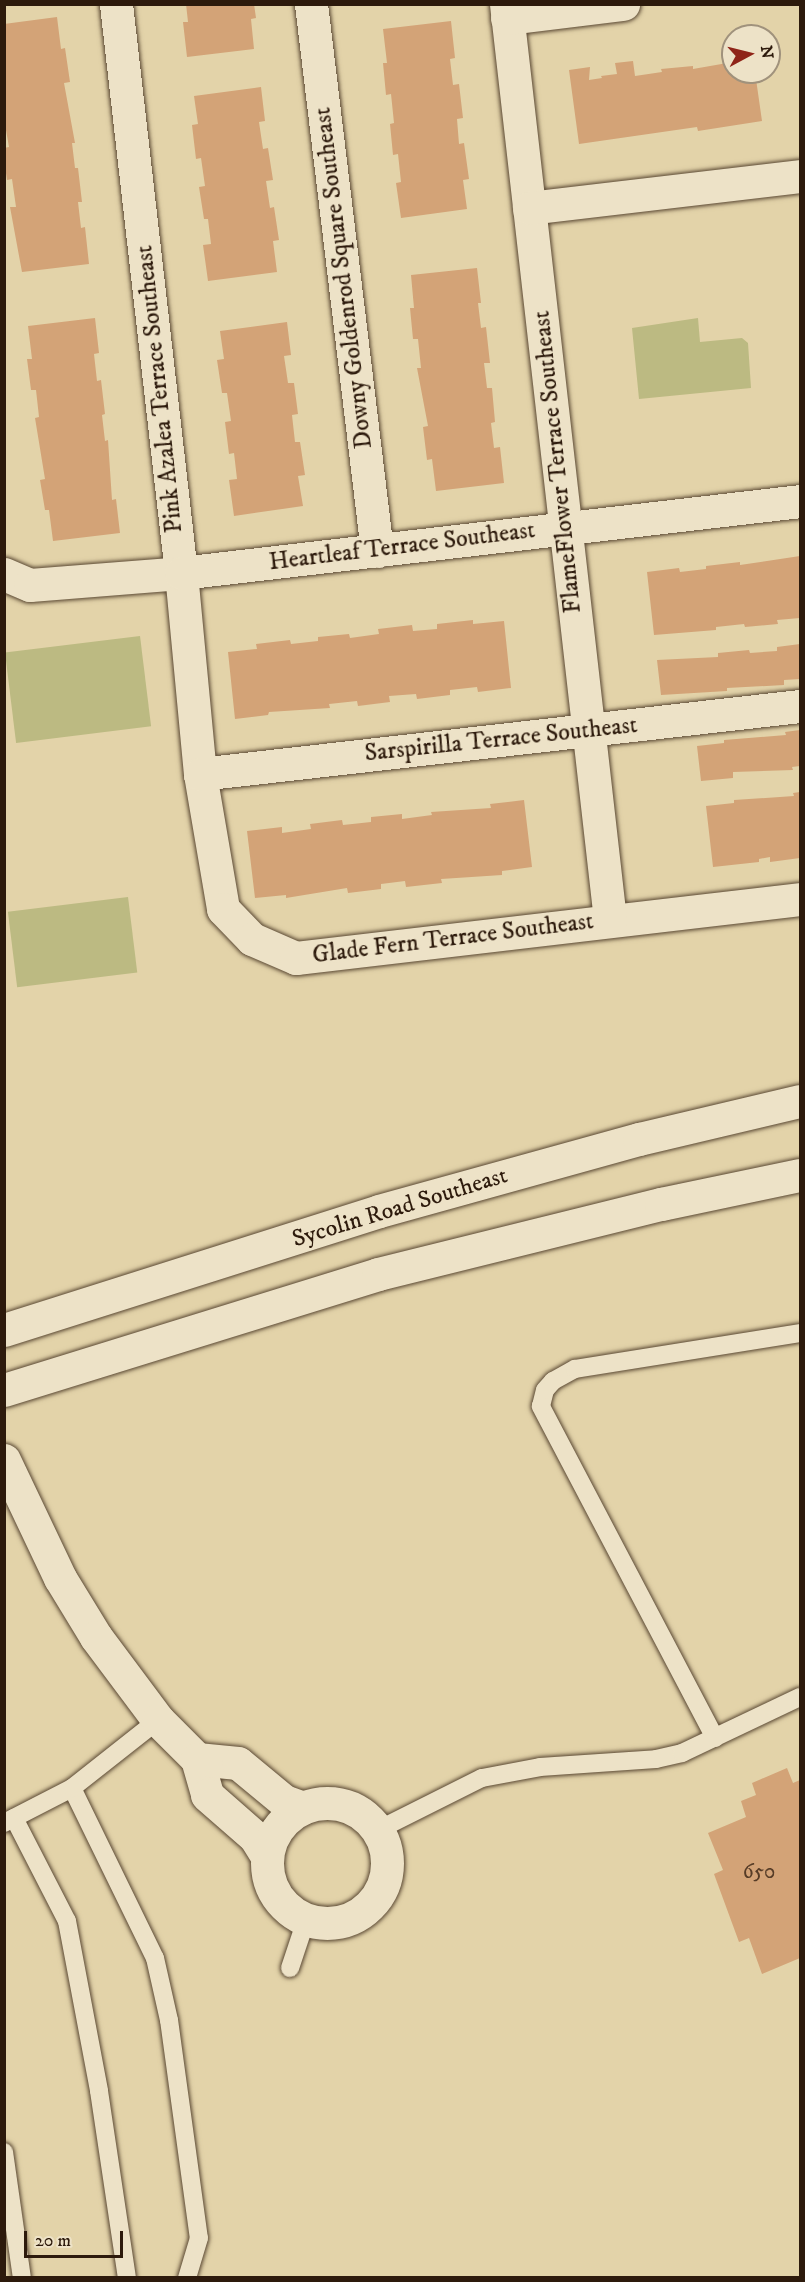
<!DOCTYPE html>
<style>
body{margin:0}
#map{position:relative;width:805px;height:2282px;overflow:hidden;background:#e3d3a9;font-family:"IM FELL DW Pica",serif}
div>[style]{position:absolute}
.green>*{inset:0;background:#bcba82;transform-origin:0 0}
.building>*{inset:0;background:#d3a377}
.roads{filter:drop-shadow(0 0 2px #5a4833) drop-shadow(0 0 2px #5a4833)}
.lane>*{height:18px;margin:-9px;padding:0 9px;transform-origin:9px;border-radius:9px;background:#ede2c7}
.street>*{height:33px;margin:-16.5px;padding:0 16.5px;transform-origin:16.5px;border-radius:16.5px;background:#ede2c7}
.street>.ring{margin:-16.5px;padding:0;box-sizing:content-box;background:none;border:33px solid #ede2c7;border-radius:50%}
.secondary>*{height:33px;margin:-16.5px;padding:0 16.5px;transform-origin:16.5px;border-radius:16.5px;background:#ede2c7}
span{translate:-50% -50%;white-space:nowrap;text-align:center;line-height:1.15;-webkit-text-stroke:4.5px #ede2c7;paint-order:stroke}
.number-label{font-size:21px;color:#563c27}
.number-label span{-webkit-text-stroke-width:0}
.street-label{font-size:24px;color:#2d1a0c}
.frame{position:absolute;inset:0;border:6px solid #2d1a0c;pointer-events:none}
.north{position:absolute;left:721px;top:24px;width:60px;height:60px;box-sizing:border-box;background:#ede2c7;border:2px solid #a0927c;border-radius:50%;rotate:83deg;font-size:16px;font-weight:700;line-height:24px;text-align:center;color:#2d1a0c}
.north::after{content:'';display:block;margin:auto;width:21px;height:27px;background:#8f2418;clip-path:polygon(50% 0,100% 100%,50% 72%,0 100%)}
.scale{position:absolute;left:24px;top:2231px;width:99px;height:27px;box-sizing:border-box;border:3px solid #2d1a0c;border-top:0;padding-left:8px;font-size:18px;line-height:21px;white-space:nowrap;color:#2d1a0c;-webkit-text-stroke:4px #ede2c7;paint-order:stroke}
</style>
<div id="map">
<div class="green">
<div style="clip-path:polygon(698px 318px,700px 342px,742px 338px,748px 343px,751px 388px,639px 399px,632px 328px)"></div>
<div style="left:140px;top:636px;width:91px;height:136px;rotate:83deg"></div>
<div style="left:128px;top:897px;width:76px;height:121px;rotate:83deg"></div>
</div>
<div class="building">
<div style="clip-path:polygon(186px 4px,254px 4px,256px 18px,251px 19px,254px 49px,187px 57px,183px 22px,188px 22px)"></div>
<div style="clip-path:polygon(57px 17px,61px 49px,65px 48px,70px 82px,64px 83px,75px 143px,72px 143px,75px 168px,78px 168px,82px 202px,78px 202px,81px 228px,85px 227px,89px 264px,22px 272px,10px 207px,16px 207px,12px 179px,7px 180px,4px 159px,4px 148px,9px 147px,4px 119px,4px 24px)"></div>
<div style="clip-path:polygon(451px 21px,455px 58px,450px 59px,453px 85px,459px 84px,463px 118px,457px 119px,459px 144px,464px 143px,469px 179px,463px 180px,467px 209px,401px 218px,396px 183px,401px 182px,398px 154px,393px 155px,390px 124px,394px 123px,391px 94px,386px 95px,383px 63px,387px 63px,383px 29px)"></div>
<div style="clip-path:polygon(633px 61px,635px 76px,662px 72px,661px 69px,693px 66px,693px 69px,733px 62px,733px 72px,755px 72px,762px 121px,698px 131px,697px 127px,579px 144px,569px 70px,590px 67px,589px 80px,602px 78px,601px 76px,617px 74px,615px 63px)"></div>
<div style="clip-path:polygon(261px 87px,265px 121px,259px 122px,263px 149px,268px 148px,273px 180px,266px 181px,270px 208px,274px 207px,279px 240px,273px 241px,277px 272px,208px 281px,203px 245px,211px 244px,208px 219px,204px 219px,199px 187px,205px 186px,201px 158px,196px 159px,192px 125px,198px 124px,194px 96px)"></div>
<div style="clip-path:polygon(477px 268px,481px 303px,478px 303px,481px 328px,486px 327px,490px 363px,484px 363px,487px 388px,492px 388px,495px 422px,491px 423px,494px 448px,500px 447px,504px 483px,436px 491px,432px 459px,427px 460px,423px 427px,428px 426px,417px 368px,421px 368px,418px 339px,413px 339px,410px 308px,414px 308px,411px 275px)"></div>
<div style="clip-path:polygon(95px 318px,99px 353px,94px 354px,97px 381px,101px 380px,105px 414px,102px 415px,105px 441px,108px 440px,112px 500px,116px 499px,120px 533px,53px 541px,49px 510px,45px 510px,40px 480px,45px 479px,35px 418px,39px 417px,36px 390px,31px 390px,27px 359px,32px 359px,28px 326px)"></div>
<div style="clip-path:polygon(287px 322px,291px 355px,284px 356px,288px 383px,294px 383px,298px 414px,292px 415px,295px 442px,300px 442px,305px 475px,298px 476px,303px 506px,234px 516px,229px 480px,237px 479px,234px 453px,229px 454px,225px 422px,231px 421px,227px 393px,222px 393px,217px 360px,224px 359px,220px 331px)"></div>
<div style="clip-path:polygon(800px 556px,800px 618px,777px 620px,778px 624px,745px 627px,744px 624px,716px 627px,716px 630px,654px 635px,647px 572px,679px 568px,680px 572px,706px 569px,706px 566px,740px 562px,740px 565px)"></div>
<div style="clip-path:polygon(473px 620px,473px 624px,504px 621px,511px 688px,478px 692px,477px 687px,450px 690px,450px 695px,417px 699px,416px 694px,389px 696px,390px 702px,358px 706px,357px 701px,329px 704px,330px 708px,269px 712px,268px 715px,235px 719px,228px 652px,257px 649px,256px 644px,290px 640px,291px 644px,318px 641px,318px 637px,349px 634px,350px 638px,379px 634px,378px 629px,412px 625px,413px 631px,437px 629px,437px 624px)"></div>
<div style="clip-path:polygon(800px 644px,800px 679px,784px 680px,784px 685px,727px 688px,727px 691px,661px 695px,657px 660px,718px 657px,718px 653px,749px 650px,750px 653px,777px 651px,777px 647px)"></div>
<div style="clip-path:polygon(800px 730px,800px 766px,792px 767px,793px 770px,733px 772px,733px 778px,701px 781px,697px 746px,724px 743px,724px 740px,786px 735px,785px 732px)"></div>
<div style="clip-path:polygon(800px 792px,800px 858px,770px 862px,770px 857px,759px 859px,759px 862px,713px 867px,706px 806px,734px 803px,734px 800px,794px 796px,793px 793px)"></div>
<div style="clip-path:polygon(524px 800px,532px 867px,502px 871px,502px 875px,441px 879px,442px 883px,406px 887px,405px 881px,381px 884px,381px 889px,348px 893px,347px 888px,286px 898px,286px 895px,255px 898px,247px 831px,282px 827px,282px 833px,311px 829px,310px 824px,342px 820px,343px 825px,371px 822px,371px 817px,402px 814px,402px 819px,432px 815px,431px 812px,491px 808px,490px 804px)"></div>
<div style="clip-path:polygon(787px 1768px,793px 1783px,800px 1780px,800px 1958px,762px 1974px,749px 1938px,739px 1942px,714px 1874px,723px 1870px,708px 1833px,746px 1817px,741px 1801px,756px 1795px,752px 1783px)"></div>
</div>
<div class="roads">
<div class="lane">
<div style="left:715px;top:1738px;width:375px;rotate:-117.7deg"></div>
<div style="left:541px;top:1406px;width:16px;rotate:-76deg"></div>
<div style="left:545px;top:1390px;width:12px;rotate:-48deg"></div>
<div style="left:553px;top:1381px;width:25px;rotate:-29deg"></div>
<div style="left:575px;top:1369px;width:228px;rotate:-9.1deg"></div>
<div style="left:72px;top:1788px;width:189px;rotate:64deg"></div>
<div style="left:155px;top:1958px;width:64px;rotate:77.3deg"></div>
<div style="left:169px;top:2020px;width:220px;rotate:82.2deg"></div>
<div style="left:199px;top:2238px;width:42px;rotate:106.7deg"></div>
<div style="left:14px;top:1818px;width:116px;rotate:62.8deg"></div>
<div style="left:67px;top:1921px;width:173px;rotate:79.3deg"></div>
<div style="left:99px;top:2091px;width:189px;rotate:81.5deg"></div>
<div style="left:4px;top:1823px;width:76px;rotate:-27.2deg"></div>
<div style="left:72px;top:1788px;width:110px;rotate:-38.3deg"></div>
<div style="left:378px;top:1830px;width:116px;rotate:-26.6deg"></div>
<div style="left:482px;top:1778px;width:59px;rotate:-10.7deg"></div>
<div style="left:540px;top:1767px;width:116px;rotate:-3.9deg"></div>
<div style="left:656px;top:1759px;width:27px;rotate:-13deg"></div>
<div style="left:682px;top:1753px;width:131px;rotate:-25.4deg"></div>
<div style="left:290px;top:1968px;width:51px;rotate:-71.6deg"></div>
<div style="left:4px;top:2152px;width:127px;rotate:81.9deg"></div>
</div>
<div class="street">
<div style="left:116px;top:4px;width:573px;rotate:83.48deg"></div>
<div style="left:181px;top:573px;width:202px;rotate:84.6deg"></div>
<div style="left:200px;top:774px;width:137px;rotate:80.3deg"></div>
<div style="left:223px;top:909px;width:42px;rotate:46deg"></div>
<div style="left:252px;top:939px;width:48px;rotate:23.4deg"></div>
<div style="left:296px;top:958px;width:507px;rotate:-6.68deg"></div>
<div style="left:311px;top:4px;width:551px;rotate:83.12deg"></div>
<div style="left:506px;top:4px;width:922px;rotate:83.52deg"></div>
<div style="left:507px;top:18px;width:117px;rotate:-6.9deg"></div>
<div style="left:529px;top:208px;width:273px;rotate:-6.7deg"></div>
<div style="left:4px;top:574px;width:28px;rotate:23deg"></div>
<div style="left:30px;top:585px;width:151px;rotate:-4.5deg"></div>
<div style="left:181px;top:573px;width:623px;rotate:-6.63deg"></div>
<div style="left:200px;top:774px;width:604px;rotate:-6.47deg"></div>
<div style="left:4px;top:1460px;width:131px;rotate:64.6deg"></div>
<div style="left:60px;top:1578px;width:69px;rotate:58.6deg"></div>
<div style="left:96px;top:1637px;width:104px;rotate:53.2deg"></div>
<div style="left:158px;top:1720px;width:55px;rotate:45deg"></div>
<div style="left:197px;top:1759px;width:37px;rotate:74deg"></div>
<div style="left:207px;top:1795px;width:64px;rotate:41.2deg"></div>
<div style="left:255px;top:1837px;width:22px;rotate:58deg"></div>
<div style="left:197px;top:1759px;width:41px;rotate:5.6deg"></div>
<div style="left:238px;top:1763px;width:60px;rotate:39.6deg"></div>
<div style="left:284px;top:1801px;width:20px;rotate:20deg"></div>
<div class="ring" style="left:267px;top:1803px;width:87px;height:87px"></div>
</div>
<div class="secondary">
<div style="left:4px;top:1330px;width:393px;rotate:-17.6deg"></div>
<div style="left:379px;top:1211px;width:270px;rotate:-15.5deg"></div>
<div style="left:639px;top:1139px;width:165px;rotate:-13.3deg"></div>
<div style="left:4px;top:1390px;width:392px;rotate:-17.2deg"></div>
<div style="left:378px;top:1274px;width:292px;rotate:-13.9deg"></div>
<div style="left:661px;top:1204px;width:142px;rotate:-11.8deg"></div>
</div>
</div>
<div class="number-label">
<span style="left:759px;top:1872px">650</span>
</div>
<div class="street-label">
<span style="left:344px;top:278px;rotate:-97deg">Downy Goldenrod Square Southeast</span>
<span style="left:160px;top:389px;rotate:-96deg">Pink Azalea Terrace Southeast</span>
<span style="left:558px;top:462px;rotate:-96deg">FlameFlower Terrace Southeast</span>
<span style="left:402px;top:547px;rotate:-7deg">Heartleaf Terrace Southeast</span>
<span style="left:501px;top:740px;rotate:-6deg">Sarspirilla Terrace Southeast</span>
<span style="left:453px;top:939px;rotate:-7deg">Glade Fern Terrace Southeast</span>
<span style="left:400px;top:1208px;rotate:-17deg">Sycolin Road Southeast</span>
</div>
<div class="frame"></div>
<div class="north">N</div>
<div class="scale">20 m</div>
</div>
